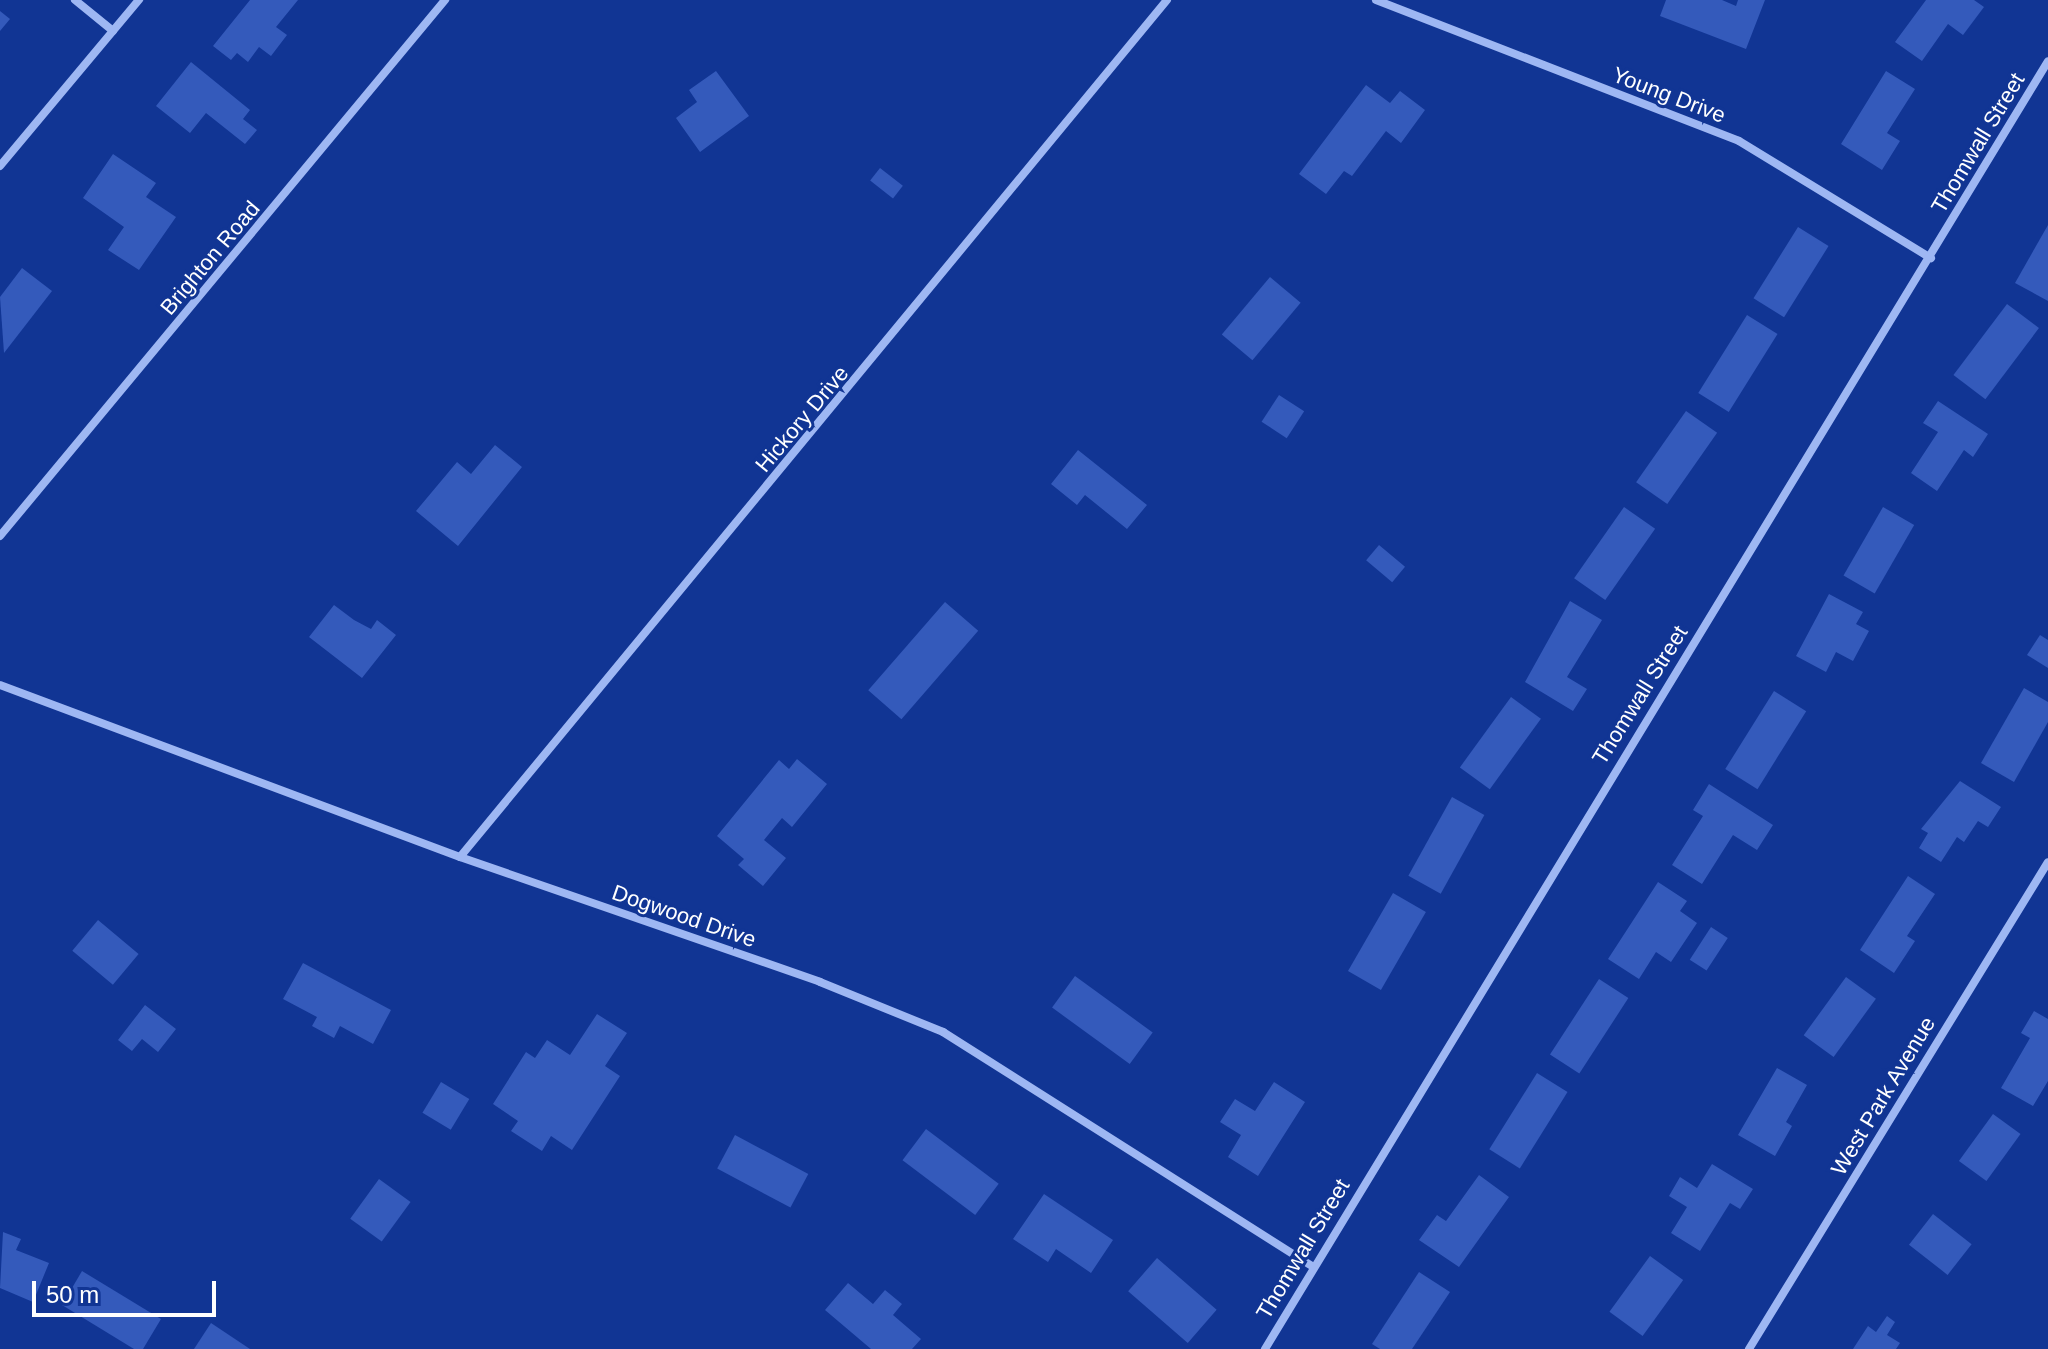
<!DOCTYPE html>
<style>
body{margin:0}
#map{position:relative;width:2048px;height:1349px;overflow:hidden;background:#113594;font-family:Helvetica,sans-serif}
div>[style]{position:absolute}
.building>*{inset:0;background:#345abb;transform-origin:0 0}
.street>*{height:8px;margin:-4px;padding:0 4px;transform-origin:4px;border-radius:4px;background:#9eb7f3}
span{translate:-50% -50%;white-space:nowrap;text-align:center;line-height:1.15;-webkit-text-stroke:6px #113594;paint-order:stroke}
.street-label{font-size:22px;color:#fff}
.scale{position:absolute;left:32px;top:1281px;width:184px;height:36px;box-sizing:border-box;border:4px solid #fff;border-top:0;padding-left:10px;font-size:24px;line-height:28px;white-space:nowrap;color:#fff;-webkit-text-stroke:6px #113594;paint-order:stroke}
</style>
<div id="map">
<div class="building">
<div style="clip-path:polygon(250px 0,298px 0,276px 27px,287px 35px,271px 56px,259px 47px,248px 62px,237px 53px,231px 60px,213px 46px)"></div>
<div style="clip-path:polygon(1666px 0,1722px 0,1736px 6px,1738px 0,1765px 0,1746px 49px,1660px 16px)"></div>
<div style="clip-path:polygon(1926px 0,1974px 0,1984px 7px,1963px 35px,1948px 24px,1922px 61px,1895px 42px)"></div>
<div style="clip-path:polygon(0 11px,10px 19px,0 31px)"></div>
<div style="clip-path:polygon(191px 62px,250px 110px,243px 119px,257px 130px,245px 144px,206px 113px,190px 133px,156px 106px)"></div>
<div style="clip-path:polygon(716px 71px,749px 116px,700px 152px,676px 118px,697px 102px,689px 90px)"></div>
<div style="clip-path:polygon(1886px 71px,1915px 89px,1887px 133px,1900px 141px,1882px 170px,1841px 144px)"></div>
<div style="clip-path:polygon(1366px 85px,1390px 103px,1400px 91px,1425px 110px,1401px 143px,1386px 131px,1352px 176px,1344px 171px,1326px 194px,1299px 174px)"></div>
<div style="clip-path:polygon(113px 154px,156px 183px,146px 197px,176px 217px,139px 270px,108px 250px,124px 227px,83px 198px)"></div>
<div style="left:880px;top:168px;width:29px;height:16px;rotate:38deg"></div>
<div style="clip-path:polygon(2048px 225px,2048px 301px,2015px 283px)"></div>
<div style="left:1798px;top:227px;width:36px;height:84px;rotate:32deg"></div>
<div style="clip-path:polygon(22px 268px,52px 291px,4px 353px,0 297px)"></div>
<div style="left:1270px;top:277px;width:40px;height:75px;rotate:40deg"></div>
<div style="left:2007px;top:304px;width:40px;height:89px;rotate:37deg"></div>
<div style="left:1747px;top:315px;width:36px;height:92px;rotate:32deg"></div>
<div style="left:1279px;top:395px;width:30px;height:32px;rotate:33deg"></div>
<div style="clip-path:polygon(1938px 401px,1988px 434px,1973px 457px,1964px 450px,1937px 491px,1911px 473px,1938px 432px,1923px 423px)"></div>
<div style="left:1686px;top:411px;width:38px;height:87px;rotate:35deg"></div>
<div style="clip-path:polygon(495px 445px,522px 467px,458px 546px,416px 511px,457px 462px,471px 474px)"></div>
<div style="clip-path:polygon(1078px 450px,1147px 505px,1127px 529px,1085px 495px,1077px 505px,1051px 484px)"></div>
<div style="left:1624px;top:507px;width:38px;height:87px;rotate:35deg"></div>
<div style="left:1883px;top:507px;width:36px;height:79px;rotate:30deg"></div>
<div style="left:1379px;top:545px;width:34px;height:20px;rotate:40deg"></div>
<div style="clip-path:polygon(1829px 594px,1863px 612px,1856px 624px,1869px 631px,1853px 661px,1836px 652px,1826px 672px,1796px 656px)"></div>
<div style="clip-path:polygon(1570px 601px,1602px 620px,1567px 677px,1587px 689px,1573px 711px,1525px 682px)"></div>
<div style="left:945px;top:602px;width:44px;height:117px;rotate:41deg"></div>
<div style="clip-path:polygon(334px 605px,354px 620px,371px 629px,377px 620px,396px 635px,362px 678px,309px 637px)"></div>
<div style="clip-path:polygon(2040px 635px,2048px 640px,2048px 668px,2027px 655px)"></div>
<div style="clip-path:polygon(2024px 688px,2048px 702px,2048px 722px,2014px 782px,1981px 763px)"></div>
<div style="left:1774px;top:691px;width:38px;height:92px;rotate:32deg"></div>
<div style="left:1511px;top:697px;width:37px;height:87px;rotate:36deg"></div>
<div style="clip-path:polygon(797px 759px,827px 784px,792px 827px,782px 818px,764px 840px,786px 858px,763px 886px,738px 865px,744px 859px,717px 836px,779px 760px,789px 769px)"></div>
<div style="clip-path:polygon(1960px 781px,2001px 807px,1988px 827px,1978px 821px,1964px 842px,1957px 837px,1941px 862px,1919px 848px,1928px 833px,1921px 829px)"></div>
<div style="clip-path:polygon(1709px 784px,1773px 825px,1757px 850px,1733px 835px,1702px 884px,1672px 865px,1703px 816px,1693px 810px)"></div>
<div style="left:1452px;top:797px;width:37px;height:90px;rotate:29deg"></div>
<div style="clip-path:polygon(1908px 876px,1935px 894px,1907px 936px,1915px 941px,1894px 973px,1860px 950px)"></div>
<div style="clip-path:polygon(1658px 882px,1687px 901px,1680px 911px,1697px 923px,1671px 962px,1656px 952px,1639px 979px,1608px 959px)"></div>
<div style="left:1393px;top:893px;width:38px;height:90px;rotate:30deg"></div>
<div style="left:98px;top:920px;width:53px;height:40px;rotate:40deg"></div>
<div style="left:1711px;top:927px;width:20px;height:39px;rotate:33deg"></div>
<div style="clip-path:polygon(303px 963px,391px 1010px,373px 1044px,340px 1026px,334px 1038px,312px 1026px,317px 1017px,283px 999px)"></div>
<div style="left:1075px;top:976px;width:96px;height:39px;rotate:36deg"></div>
<div style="left:1846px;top:977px;width:37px;height:72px;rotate:36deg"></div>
<div style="left:1599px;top:979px;width:35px;height:90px;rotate:33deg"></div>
<div style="clip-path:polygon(145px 1005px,176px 1029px,158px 1052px,142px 1039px,132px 1051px,118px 1040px)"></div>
<div style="clip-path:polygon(2034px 1011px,2048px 1019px,2048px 1081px,2033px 1106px,2001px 1088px,2030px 1038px,2021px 1033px)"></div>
<div style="clip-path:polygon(597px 1014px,627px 1033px,605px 1066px,620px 1076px,572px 1150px,551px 1136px,542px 1151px,511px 1131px,518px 1121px,493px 1104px,526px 1052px,535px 1058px,547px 1040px,570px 1055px)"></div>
<div style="clip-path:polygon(1777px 1068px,1807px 1085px,1786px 1122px,1792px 1126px,1775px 1156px,1738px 1135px)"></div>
<div style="left:1537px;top:1073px;width:36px;height:90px;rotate:32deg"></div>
<div style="left:441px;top:1082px;width:33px;height:36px;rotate:31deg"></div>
<div style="clip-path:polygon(1274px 1082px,1305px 1102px,1258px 1176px,1228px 1157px,1241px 1135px,1220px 1122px,1235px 1099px,1255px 1111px)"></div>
<div style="left:1993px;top:1114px;width:34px;height:58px;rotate:36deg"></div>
<div style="left:926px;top:1129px;width:91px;height:39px;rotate:37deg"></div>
<div style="left:735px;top:1135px;width:83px;height:38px;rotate:28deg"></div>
<div style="clip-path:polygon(1712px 1164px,1753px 1189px,1740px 1209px,1730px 1203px,1700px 1251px,1671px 1233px,1687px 1207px,1669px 1196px,1680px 1177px,1697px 1188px)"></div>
<div style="clip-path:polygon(1479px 1175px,1509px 1197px,1459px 1267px,1419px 1240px,1437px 1215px,1446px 1221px)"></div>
<div style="left:379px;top:1179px;width:39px;height:49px;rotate:36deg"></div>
<div style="clip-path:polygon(1044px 1194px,1113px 1240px,1091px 1273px,1056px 1249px,1048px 1262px,1013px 1239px)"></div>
<div style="left:1933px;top:1214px;width:49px;height:39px;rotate:38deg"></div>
<div style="clip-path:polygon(3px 1232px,21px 1239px,16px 1250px,49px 1263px,33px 1302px,0 1288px)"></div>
<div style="left:1650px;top:1256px;width:41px;height:69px;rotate:36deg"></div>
<div style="left:1157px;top:1258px;width:79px;height:44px;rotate:41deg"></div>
<div style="clip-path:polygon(82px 1271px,161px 1319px,143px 1349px,134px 1349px,62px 1305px)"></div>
<div style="clip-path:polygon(1419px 1272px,1450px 1292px,1412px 1349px,1380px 1349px,1372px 1344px)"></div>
<div style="clip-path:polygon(848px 1283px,873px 1304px,885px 1290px,902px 1304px,893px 1315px,921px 1339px,912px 1349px,871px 1349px,825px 1310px)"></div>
<div style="clip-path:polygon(1887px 1316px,1895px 1322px,1887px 1335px,1900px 1343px,1896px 1349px,1853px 1349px,1868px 1326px,1876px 1332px)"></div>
<div style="clip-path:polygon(211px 1323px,250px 1349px,194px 1349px)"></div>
</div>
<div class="street">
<div style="left:75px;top:0;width:49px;rotate:39.2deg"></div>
<div style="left:1376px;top:0;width:389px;rotate:21.2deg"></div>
<div style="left:1739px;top:141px;width:225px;rotate:31.4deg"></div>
<div style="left:0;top:166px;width:217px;rotate:-50.1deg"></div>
<div style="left:0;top:536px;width:697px;rotate:-50.3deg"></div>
<div style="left:0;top:685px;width:491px;rotate:20.5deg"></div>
<div style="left:460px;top:857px;width:381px;rotate:19.1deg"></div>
<div style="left:820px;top:982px;width:133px;rotate:22.1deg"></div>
<div style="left:943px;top:1032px;width:439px;rotate:32.4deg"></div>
<div style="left:460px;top:857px;width:1111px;rotate:-50.48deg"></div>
<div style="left:1265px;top:1349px;width:1507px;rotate:-58.7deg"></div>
<div style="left:1749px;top:1349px;width:571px;rotate:-58.45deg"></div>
</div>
<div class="street-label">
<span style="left:1669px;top:95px;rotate:21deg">Young Drive</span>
<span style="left:1978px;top:143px;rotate:-59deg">Thomwall Street</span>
<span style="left:210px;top:258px;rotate:-50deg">Brighton Road</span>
<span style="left:802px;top:419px;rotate:-50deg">Hickory Drive</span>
<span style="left:1640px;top:695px;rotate:-58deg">Thomwall Street</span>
<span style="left:684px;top:916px;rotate:19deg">Dogwood Drive</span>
<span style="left:1883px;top:1096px;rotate:-59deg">West Park Avenue</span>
<span style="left:1303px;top:1249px;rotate:-59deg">Thomwall Street</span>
</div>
<div class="scale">50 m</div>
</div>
